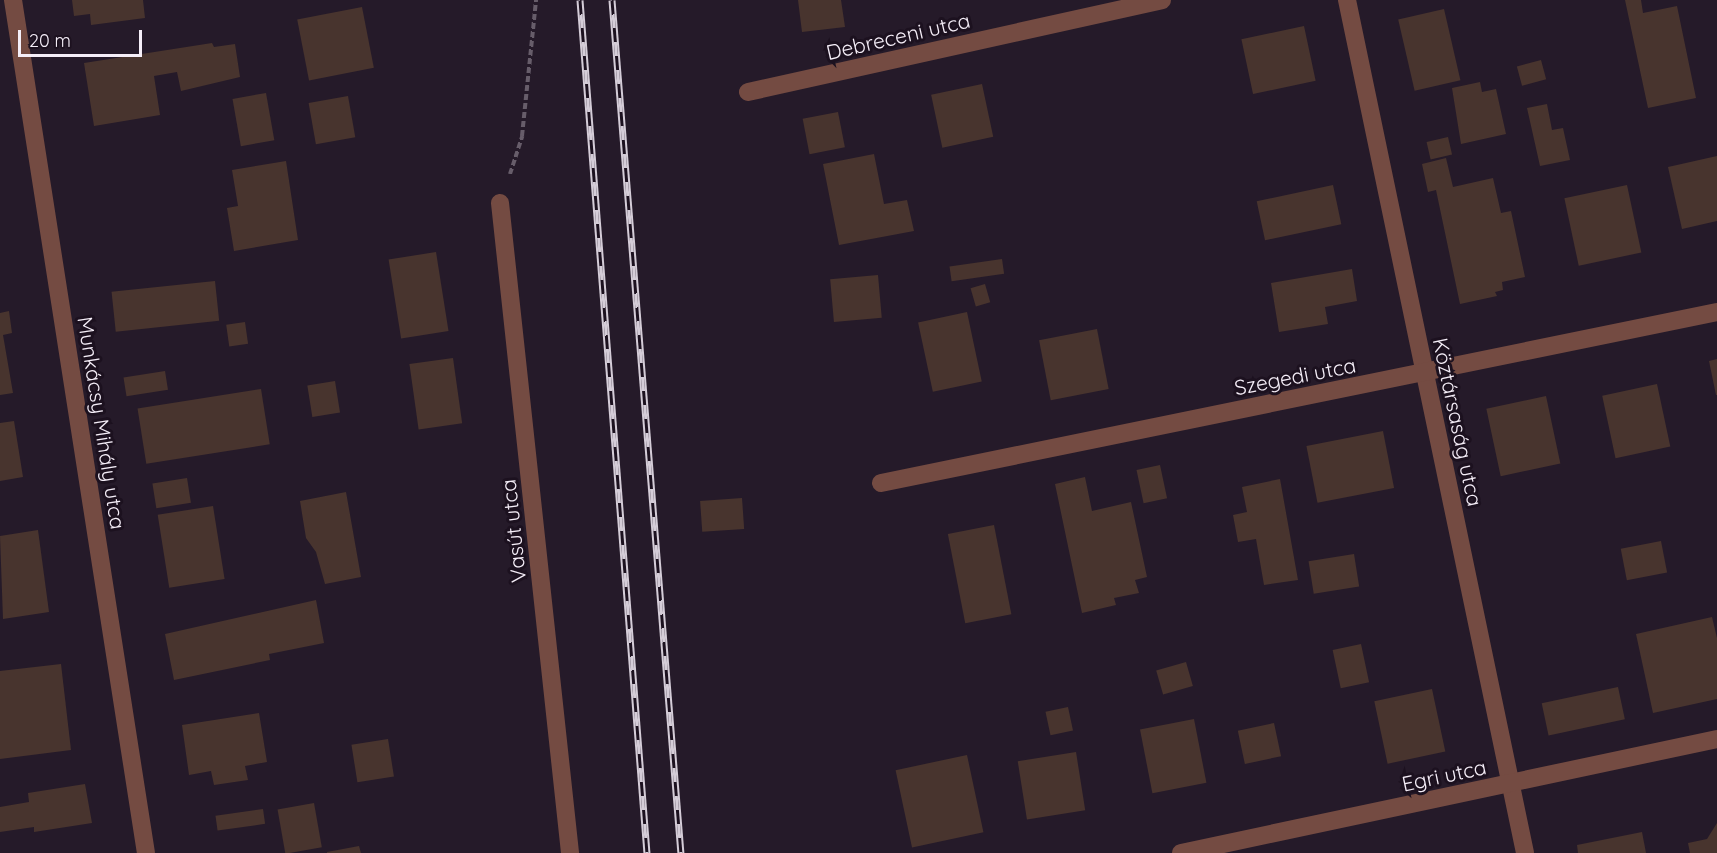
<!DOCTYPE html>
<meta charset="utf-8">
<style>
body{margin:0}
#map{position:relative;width:1717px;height:853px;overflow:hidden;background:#251a29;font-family:Quicksand,sans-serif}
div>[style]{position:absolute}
.building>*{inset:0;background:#48342e;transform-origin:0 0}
.path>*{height:4px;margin-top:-2px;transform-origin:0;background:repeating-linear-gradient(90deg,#675d6a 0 6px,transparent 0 9px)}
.minor>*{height:18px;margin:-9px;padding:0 9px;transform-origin:9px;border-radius:9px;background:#744b42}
.rail>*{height:7px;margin-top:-3.5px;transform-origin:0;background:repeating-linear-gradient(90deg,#1c111f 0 14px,#d5cdd8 0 28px);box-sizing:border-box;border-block:2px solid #d5cdd8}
span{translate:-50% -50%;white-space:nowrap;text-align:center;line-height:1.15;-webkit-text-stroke:6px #1c111f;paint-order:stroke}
.street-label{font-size:21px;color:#f5eef8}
.scale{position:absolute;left:18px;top:30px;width:124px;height:27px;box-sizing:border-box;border:3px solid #f5eef8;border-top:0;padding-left:8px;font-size:18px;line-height:21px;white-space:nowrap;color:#f5eef8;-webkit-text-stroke:4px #1c111f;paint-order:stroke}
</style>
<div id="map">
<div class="building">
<div style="clip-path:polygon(72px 0,143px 0,145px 18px,91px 25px,90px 14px,74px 16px)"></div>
<div style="clip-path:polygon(798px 0,841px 0,845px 27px,802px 32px)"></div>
<div style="clip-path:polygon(1625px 0,1641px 0,1643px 13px,1677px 6px,1696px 98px,1648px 108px)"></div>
<div style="left:362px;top:7px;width:62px;height:66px;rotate:79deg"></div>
<div style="left:1444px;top:9px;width:73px;height:47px;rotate:77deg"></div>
<div style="left:1304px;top:26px;width:56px;height:64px;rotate:78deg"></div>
<div style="clip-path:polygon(212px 43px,214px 47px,235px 44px,240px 77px,181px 91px,177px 72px,154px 76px,160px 115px,94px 126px,84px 63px)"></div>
<div style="left:1541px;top:60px;width:20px;height:25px;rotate:75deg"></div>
<div style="clip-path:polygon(1480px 82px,1482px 92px,1496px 89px,1506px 134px,1461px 144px,1452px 88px)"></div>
<div style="left:982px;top:84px;width:54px;height:52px;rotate:78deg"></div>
<div style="left:266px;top:93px;width:48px;height:34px;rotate:80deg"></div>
<div style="left:348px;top:96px;width:42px;height:40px;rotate:80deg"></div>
<div style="clip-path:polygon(1547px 104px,1552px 130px,1563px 128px,1570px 160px,1540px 166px,1527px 108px)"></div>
<div style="left:838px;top:112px;width:36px;height:36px;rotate:79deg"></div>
<div style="left:1448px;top:137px;width:18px;height:22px;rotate:77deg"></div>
<div style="clip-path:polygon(874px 154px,884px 204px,907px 200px,914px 231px,839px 245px,823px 164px)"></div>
<div style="clip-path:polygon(1717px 156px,1717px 221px,1682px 229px,1668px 167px)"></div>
<div style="clip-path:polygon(1446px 158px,1453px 187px,1493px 178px,1501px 213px,1511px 211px,1525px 277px,1502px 282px,1503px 290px,1495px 292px,1497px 296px,1460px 304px,1436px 190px,1428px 192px,1422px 164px)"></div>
<div style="clip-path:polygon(286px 161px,298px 240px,234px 251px,227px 208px,238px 206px,232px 170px)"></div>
<div style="left:1333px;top:185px;width:40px;height:78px;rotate:78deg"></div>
<div style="left:1627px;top:185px;width:69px;height:64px;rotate:78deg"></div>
<div style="left:436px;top:252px;width:80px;height:48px;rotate:81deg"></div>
<div style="left:1002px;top:259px;width:15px;height:53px;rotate:82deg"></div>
<div style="clip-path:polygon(1352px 269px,1357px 301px,1325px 307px,1328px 324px,1279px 332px,1271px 283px)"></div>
<div style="left:878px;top:275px;width:43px;height:48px;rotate:85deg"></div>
<div style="left:215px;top:281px;width:40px;height:104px;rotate:84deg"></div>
<div style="left:985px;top:284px;width:19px;height:15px;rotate:74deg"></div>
<div style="clip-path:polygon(9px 311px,12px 333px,3px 335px,13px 393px,0 395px,0 313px)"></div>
<div style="left:967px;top:312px;width:71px;height:50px;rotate:78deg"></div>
<div style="left:245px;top:322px;width:22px;height:19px;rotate:82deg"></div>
<div style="left:1097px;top:329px;width:61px;height:59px;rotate:79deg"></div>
<div style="left:453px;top:358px;width:66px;height:44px;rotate:82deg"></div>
<div style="clip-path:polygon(1717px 359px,1717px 395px,1716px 395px,1709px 361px)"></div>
<div style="left:165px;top:371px;width:19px;height:42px;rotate:81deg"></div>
<div style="left:335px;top:381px;width:32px;height:28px;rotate:81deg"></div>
<div style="left:1657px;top:384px;width:64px;height:56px;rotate:78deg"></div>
<div style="left:261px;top:389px;width:56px;height:125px;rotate:81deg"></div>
<div style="left:1546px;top:396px;width:69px;height:61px;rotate:78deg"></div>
<div style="clip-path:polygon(14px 421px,23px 477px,0 481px,0 423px)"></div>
<div style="left:1383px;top:431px;width:58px;height:78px;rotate:79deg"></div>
<div style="left:1160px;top:465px;width:34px;height:24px;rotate:78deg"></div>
<div style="clip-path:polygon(1085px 477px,1092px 511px,1131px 502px,1147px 577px,1135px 580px,1139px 593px,1114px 598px,1116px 605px,1082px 613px,1055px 484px)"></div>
<div style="left:187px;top:478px;width:25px;height:35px;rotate:81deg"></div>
<div style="clip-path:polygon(1280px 479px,1298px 580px,1264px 585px,1256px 539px,1238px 542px,1233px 515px,1247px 512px,1242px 487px)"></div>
<div style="clip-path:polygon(346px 492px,361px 577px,325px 584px,316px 552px,306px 538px,300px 501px)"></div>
<div style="left:742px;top:498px;width:31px;height:42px;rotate:86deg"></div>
<div style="left:213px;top:506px;width:74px;height:56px;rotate:81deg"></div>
<div style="left:994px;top:525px;width:91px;height:47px;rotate:79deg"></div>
<div style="clip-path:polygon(38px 530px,49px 612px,3px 619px,0 536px)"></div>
<div style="left:1661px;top:541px;width:32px;height:41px;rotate:79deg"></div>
<div style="left:1354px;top:554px;width:33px;height:46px;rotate:81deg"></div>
<div style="clip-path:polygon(316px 600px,324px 643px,269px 654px,270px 660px,174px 680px,165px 634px)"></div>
<div style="clip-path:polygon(1712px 617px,1717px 638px,1717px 699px,1653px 713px,1636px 634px)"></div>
<div style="left:1361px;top:644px;width:39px;height:29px;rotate:78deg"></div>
<div style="left:1186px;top:662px;width:25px;height:31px;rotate:74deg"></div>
<div style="clip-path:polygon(61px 664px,71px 750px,0 759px,0 671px)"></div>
<div style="left:1618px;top:687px;width:33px;height:78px;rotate:78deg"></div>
<div style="left:1432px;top:689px;width:64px;height:59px;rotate:78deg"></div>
<div style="left:1068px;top:707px;width:24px;height:23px;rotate:78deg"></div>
<div style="clip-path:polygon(259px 713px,267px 762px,245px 766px,248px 780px,214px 785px,211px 771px,189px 775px,182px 725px)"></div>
<div style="left:1194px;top:719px;width:65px;height:55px;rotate:79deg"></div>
<div style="left:1274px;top:723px;width:34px;height:37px;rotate:78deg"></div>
<div style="left:388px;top:739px;width:38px;height:37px;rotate:81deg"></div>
<div style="left:1076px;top:752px;width:59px;height:59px;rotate:81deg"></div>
<div style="left:967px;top:755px;width:79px;height:73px;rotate:78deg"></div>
<div style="clip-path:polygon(85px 784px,92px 823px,34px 832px,34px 827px,0 832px,0 807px,29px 802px,28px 793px)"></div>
<div style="left:314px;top:803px;width:45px;height:37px;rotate:80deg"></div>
<div style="left:263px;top:809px;width:15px;height:48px;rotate:82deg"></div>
<div style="clip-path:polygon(1717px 823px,1717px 853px,1690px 853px,1688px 843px,1707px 839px)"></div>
<div style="clip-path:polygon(1642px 832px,1646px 853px,1578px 853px,1577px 845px)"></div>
<div style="clip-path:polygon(359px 846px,361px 853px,327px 853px,327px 852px)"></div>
</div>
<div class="path">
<div style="left:510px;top:174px;width:40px;rotate:-72deg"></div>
<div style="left:522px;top:136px;width:137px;rotate:-84.1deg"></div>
</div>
<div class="minor">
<div style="left:13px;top:0;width:863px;rotate:81.14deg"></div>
<div style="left:1347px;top:0;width:871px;rotate:78.21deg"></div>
<div style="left:748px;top:92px;width:424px;rotate:-12.5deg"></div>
<div style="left:500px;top:203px;width:654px;rotate:83.85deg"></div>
<div style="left:881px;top:483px;width:853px;rotate:-11.56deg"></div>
<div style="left:1181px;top:853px;width:548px;rotate:-12.01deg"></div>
</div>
<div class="rail">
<div style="left:580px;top:0;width:856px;rotate:85.51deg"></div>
<div style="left:612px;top:0;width:856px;rotate:85.38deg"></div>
</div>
<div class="street-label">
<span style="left:898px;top:36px;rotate:-13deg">Debreceni utca</span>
<span style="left:1295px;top:376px;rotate:-11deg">Szegedi utca</span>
<span style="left:1458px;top:422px;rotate:78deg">Köztársaság utca</span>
<span style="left:102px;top:423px;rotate:81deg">Munkácsy Mihály utca</span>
<span style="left:513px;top:531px;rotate:-96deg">Vasút utca</span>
<span style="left:1444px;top:775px;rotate:-12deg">Egri utca</span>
</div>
<div class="scale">20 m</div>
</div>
